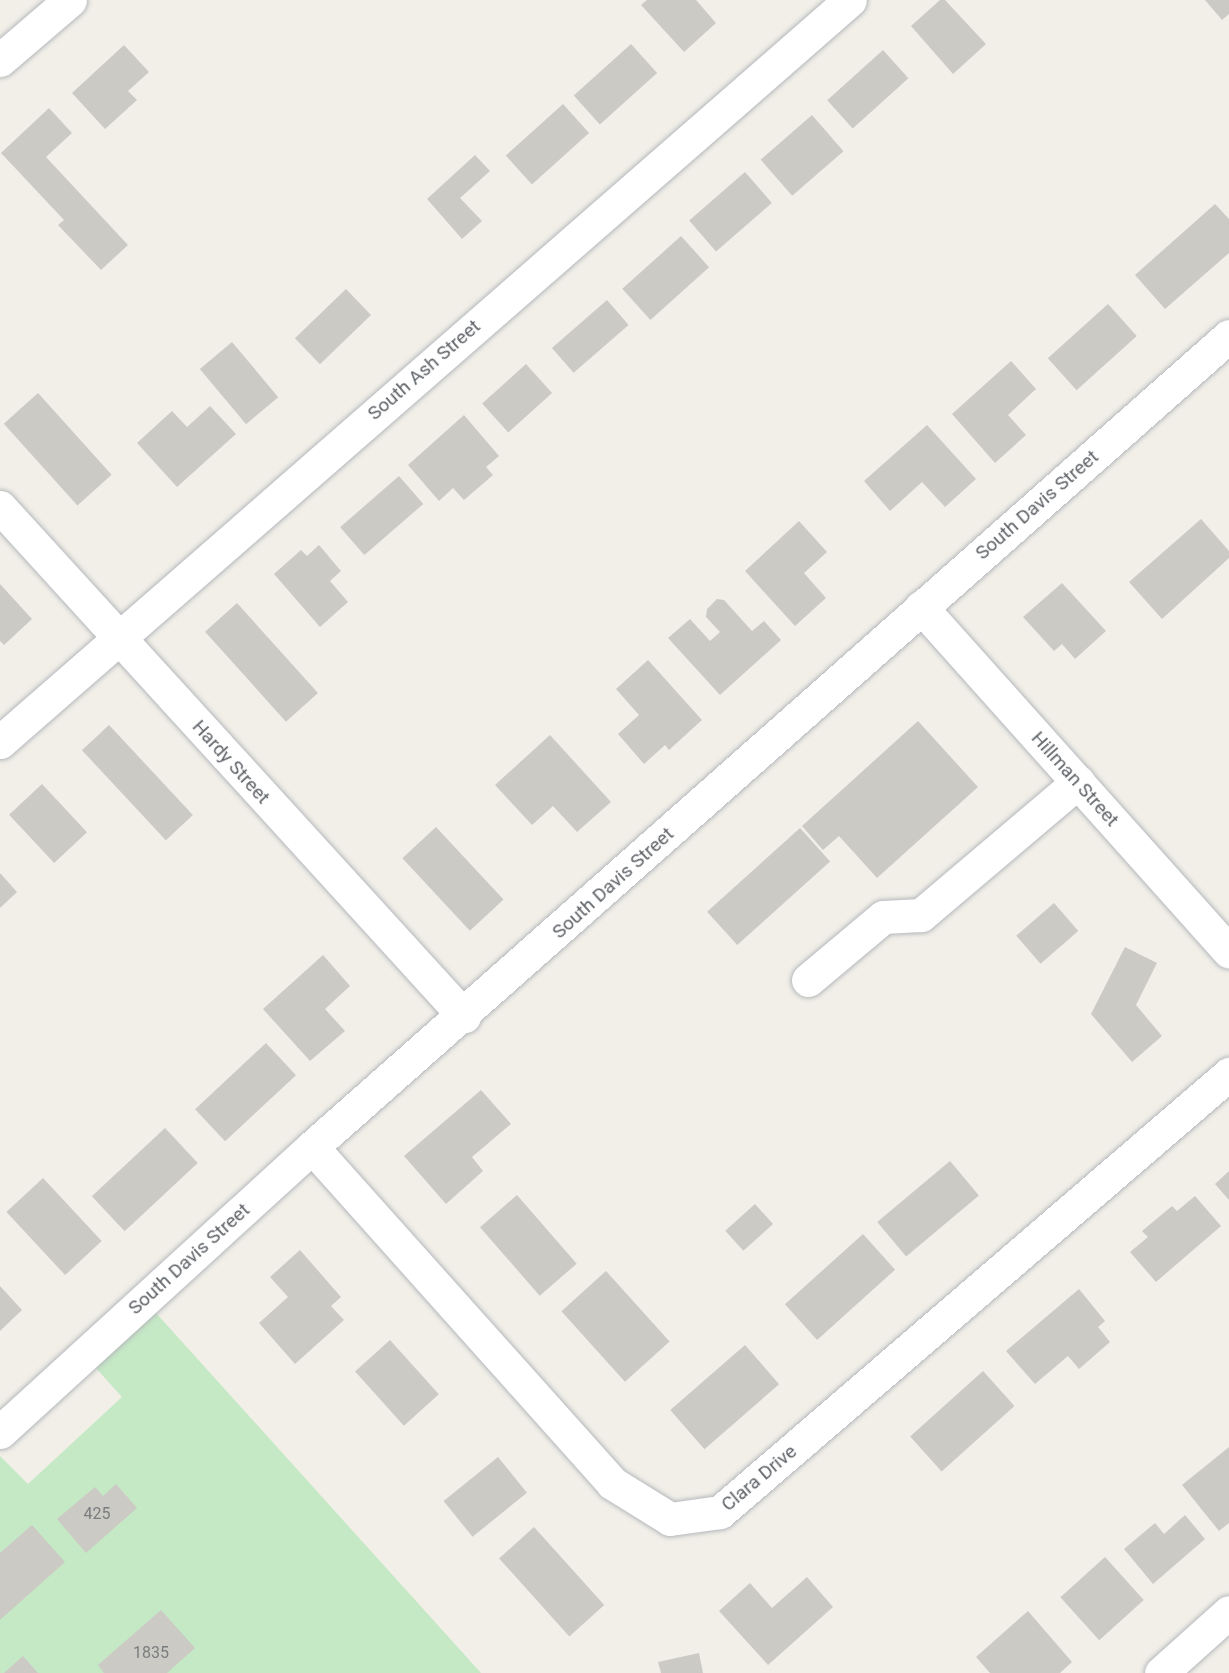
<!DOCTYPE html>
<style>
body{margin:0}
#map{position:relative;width:1229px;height:1673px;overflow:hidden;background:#f1efe8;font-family:Roboto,sans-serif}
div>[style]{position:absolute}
.green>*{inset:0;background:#c5e8c5}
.building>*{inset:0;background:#cccac5;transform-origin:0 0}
.roads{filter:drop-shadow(0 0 2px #b5b8bc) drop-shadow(0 0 2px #b5b8bc)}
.minor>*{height:33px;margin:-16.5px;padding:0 16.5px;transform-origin:16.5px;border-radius:16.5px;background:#fff}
span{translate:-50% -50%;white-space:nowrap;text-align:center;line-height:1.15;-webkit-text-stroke:5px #fff;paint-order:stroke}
.number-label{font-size:16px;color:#7a7d7f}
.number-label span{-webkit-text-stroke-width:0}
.street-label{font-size:19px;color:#5f6368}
</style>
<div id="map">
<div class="green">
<div style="clip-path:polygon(156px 1313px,481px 1673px,0 1673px,0 1456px,28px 1484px,122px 1397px,95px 1367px)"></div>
</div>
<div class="building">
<div style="clip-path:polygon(647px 0,696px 0,716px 23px,684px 52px,641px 5px)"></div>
<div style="clip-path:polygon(940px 0,945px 0,986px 44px,953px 74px,911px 26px)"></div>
<div style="clip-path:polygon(1205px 0,1229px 0,1229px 14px,1222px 20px)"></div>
<div style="left:631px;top:44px;width:39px;height:77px;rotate:48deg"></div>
<div style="clip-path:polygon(124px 45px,149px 72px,128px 91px,137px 100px,105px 129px,72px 93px)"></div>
<div style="left:883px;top:50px;width:38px;height:75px;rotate:48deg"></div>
<div style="left:563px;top:104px;width:39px;height:77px;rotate:48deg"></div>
<div style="clip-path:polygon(49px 108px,72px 133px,46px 157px,128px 245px,101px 270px,58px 225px,64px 220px,1px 153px)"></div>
<div style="left:812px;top:115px;width:48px;height:68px;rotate:49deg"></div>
<div style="clip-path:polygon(475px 155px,490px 171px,460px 198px,482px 221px,462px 239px,427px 199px)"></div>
<div style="left:745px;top:172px;width:41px;height:74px;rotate:49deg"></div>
<div style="clip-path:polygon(1215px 204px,1229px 219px,1229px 253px,1165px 309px,1135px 275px)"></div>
<div style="left:681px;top:236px;width:42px;height:79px;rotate:48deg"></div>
<div style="left:346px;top:289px;width:36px;height:71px;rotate:46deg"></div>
<div style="left:607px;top:300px;width:33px;height:73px;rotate:49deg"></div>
<div style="left:1108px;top:304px;width:43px;height:81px;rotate:48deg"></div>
<div style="left:232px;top:342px;width:72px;height:42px;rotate:50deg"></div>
<div style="clip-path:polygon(1011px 361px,1036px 389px,1008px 415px,1026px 435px,995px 463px,952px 414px)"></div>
<div style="left:526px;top:364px;width:39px;height:59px;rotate:48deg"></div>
<div style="left:38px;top:393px;width:110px;height:46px;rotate:48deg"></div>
<div style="clip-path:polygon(210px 406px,236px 434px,177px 487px,137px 443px,172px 411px,187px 427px)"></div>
<div style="clip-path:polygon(464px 415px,499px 456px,486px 467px,493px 475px,464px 500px,453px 488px,439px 501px,408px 465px)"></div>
<div style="clip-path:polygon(927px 425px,976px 479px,945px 507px,922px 482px,890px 511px,864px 481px)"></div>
<div style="left:399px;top:476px;width:37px;height:78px;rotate:49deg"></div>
<div style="clip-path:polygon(1201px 519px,1229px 551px,1229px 558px,1162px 619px,1129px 582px)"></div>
<div style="clip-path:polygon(799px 521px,827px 552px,804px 573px,826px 598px,795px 626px,745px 571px)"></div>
<div style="clip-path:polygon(319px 545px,341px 571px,330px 581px,348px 602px,320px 627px,274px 574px,301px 550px,307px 556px)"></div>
<div style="clip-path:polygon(1062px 583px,1106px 631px,1075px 659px,1062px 644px,1054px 651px,1023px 617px)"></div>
<div style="clip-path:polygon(0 584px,32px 619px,4px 645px,0 641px)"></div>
<div style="clip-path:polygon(717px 599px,724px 600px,752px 631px,764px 621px,781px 640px,720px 695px,668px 638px,690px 619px,710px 641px,720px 632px,706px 617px,707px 609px)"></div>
<div style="left:237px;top:603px;width:121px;height:43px;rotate:48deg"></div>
<div style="clip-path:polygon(648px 660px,702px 720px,669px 750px,665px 745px,644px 764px,618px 734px,639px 715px,616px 689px)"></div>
<div style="clip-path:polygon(918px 721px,978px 787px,877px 878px,839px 836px,823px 850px,802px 826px)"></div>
<div style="left:109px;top:725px;width:123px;height:37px;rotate:47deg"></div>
<div style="clip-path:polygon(550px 735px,611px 802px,577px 832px,553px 806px,532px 825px,495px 785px)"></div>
<div style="left:42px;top:784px;width:66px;height:45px;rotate:47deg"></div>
<div style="left:436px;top:827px;width:99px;height:46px;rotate:47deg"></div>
<div style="left:800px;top:828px;width:45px;height:125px;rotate:48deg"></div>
<div style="clip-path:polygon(0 873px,17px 892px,0 908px)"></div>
<div style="left:1054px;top:903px;width:37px;height:50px;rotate:49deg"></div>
<div style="clip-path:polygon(1125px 947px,1157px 963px,1136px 1005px,1162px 1036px,1132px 1062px,1091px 1014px)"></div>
<div style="clip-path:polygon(323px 955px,350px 986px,325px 1009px,345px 1031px,310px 1061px,263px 1009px)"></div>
<div style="left:266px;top:1043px;width:44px;height:97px;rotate:47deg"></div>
<div style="clip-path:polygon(481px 1090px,511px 1124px,472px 1157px,483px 1171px,446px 1204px,404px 1156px)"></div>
<div style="left:165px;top:1128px;width:48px;height:100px;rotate:47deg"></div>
<div style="left:950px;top:1161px;width:45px;height:95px;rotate:50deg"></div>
<div style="clip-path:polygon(1229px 1171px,1229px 1200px,1215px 1184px)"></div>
<div style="left:43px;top:1178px;width:86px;height:50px;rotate:47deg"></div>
<div style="left:517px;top:1195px;width:91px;height:49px;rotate:49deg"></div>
<div style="clip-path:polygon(1195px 1196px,1221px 1226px,1156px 1282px,1130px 1252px,1148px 1237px,1142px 1231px,1172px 1206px,1177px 1211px)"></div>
<div style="left:755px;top:1204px;width:27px;height:40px;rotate:48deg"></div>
<div style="left:863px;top:1234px;width:48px;height:105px;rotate:48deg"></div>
<div style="clip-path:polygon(300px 1250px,341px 1297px,331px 1306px,344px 1320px,295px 1364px,259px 1323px,288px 1297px,270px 1277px)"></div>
<div style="left:606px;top:1271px;width:95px;height:60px;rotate:48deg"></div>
<div style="clip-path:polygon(0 1286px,22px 1310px,0 1331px)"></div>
<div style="clip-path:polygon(1079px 1289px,1105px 1321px,1098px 1327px,1110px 1342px,1079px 1369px,1068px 1356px,1035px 1384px,1006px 1351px)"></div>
<div style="left:390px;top:1340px;width:73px;height:47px;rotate:48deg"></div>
<div style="left:745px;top:1345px;width:52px;height:99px;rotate:49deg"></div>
<div style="left:983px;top:1371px;width:47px;height:98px;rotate:48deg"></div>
<div style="clip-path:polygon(1229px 1447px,1229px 1523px,1219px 1531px,1182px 1485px)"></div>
<div style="left:498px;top:1457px;width:46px;height:70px;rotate:51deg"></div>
<div style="clip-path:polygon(116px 1484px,137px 1508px,86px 1553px,57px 1519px,95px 1487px,103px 1496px)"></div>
<div style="clip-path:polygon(1185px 1515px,1205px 1539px,1153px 1584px,1124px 1549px,1155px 1523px,1164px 1534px)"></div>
<div style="clip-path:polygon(32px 1525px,65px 1562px,0 1620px,0 1553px)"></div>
<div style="left:534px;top:1527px;width:105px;height:47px;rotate:48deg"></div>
<div style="left:1105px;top:1557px;width:58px;height:60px;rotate:48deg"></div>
<div style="clip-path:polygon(807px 1577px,833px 1607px,768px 1665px,719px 1611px,750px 1583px,772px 1608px)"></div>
<div style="clip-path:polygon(161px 1610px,195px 1648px,167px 1673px,104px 1673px,98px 1665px)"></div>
<div style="clip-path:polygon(1028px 1611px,1072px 1662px,1060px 1673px,990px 1673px,976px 1657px)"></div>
<div style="clip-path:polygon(699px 1653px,703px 1673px,661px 1673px,658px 1662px)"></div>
<div style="clip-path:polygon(23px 1656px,38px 1673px,4px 1673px)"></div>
</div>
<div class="roads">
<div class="minor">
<div style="left:0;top:60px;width:92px;rotate:-40.6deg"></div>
<div style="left:0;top:507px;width:689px;rotate:47.65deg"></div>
<div style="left:921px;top:607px;width:462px;rotate:48.2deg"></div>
<div style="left:0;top:742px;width:1128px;rotate:-41.12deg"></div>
<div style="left:808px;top:980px;width:98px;rotate:-40deg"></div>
<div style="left:883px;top:917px;width:38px;rotate:-3deg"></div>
<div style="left:921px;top:915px;width:206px;rotate:-40.3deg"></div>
<div style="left:312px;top:1147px;width:450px;rotate:48.2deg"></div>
<div style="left:612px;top:1483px;width:68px;rotate:31.8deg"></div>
<div style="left:670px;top:1519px;width:50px;rotate:-8deg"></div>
<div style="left:720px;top:1512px;width:672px;rotate:-40.71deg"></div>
<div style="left:0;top:1432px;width:423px;rotate:-42.4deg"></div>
<div style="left:312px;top:1147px;width:1224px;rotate:-41.49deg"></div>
<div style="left:1161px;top:1673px;width:91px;rotate:-41.9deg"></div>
</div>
</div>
<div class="number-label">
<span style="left:97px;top:1514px">425</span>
<span style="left:151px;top:1653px">1835</span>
</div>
<div class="street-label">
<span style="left:424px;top:370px;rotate:-41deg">South Ash Street</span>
<span style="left:1037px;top:505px;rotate:-41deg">South Davis Street</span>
<span style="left:231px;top:762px;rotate:48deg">Hardy Street</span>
<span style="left:1075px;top:779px;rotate:48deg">Hillman Street</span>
<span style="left:613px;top:883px;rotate:-42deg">South Davis Street</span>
<span style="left:189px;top:1259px;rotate:-42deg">South Davis Street</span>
<span style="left:759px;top:1478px;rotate:-40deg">Clara Drive</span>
</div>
</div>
